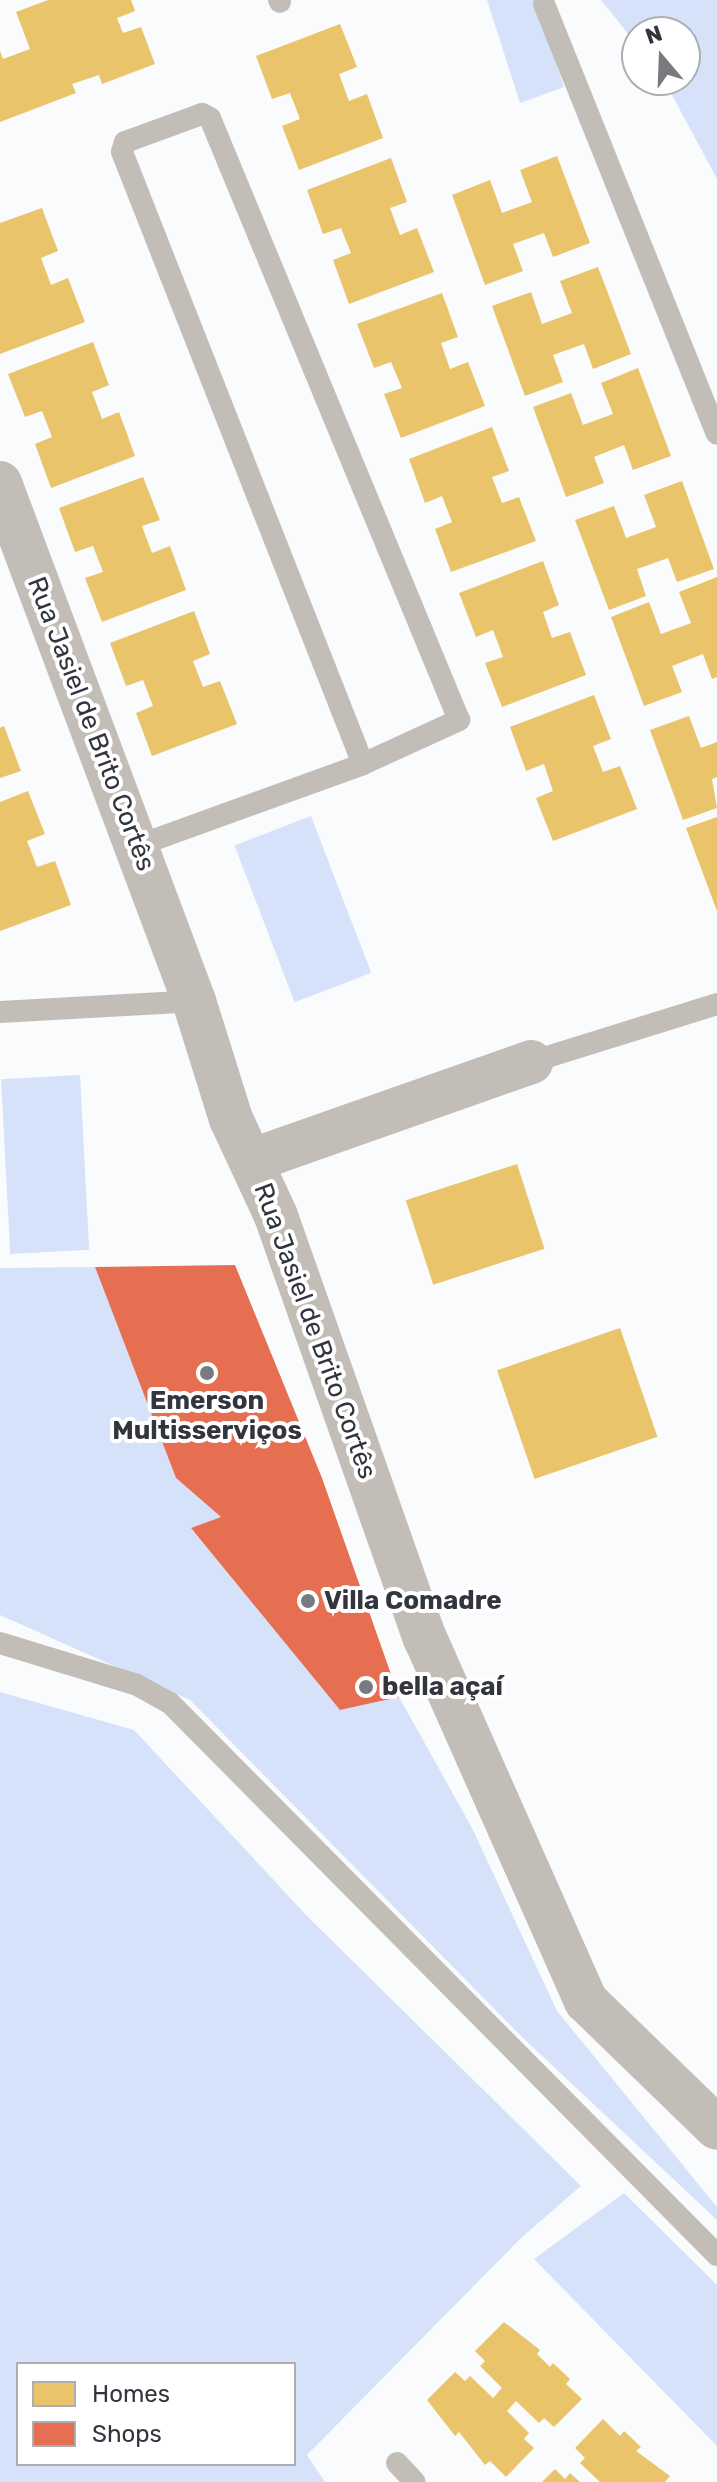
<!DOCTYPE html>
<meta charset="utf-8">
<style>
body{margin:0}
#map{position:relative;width:717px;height:2482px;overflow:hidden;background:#f9fbfd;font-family:Rubik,sans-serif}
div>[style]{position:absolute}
.green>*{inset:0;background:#d6e2fa;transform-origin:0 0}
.homes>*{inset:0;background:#e9c46a;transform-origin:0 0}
.shops>*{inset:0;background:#e76f51}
.lane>*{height:22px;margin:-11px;padding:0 11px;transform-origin:11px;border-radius:11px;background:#c2beb7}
.street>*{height:44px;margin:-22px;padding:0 22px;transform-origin:22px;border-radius:22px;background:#c2beb7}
.dots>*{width:22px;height:22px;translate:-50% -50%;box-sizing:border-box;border:4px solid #fff;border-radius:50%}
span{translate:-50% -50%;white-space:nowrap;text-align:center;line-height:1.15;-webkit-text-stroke:8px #fff;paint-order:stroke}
.street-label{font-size:26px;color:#32353d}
.poi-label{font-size:26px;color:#32353d;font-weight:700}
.left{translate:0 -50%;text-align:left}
.legend{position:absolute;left:16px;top:2362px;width:280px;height:104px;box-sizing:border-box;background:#fff;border:2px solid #adaeb1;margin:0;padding:10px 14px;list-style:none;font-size:24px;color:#32353d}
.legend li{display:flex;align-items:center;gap:16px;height:40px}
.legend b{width:40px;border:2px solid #adaeb1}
.north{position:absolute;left:621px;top:16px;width:80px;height:80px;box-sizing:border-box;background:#fff;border:2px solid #adaeb1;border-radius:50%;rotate:341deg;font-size:22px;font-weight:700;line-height:32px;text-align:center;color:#32353d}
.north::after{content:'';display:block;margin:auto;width:28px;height:36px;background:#787a80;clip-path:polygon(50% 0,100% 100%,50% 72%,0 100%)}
</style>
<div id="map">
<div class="green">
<div style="clip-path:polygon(487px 0,536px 0,564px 87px,520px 103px)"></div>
<div style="clip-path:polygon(601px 0,717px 0,717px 179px,664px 80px,685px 80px,685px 32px,637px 32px,637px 45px)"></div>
<div style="left:311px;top:816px;width:168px;height:82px;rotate:69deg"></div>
<div style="left:80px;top:1075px;width:175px;height:79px;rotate:87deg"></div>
<div style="clip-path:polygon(95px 1267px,176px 1478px,221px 1517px,191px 1528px,340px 1710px,399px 1697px,472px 1828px,557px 2011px,717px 2207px,717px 2220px,522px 2037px,190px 1700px,0 1615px,0 1268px)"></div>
<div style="clip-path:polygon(evenodd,0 1692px,134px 1730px,309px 1918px,581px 2186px,522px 2237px,307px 2455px,325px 2482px,0 2482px,0 1692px,18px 2364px,294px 2364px,294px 2464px,18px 2464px,18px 2364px)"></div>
<div style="clip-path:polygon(624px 2193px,717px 2285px,717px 2446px,534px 2259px)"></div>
</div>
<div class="homes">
<div style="clip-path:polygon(48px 0,131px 0,135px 11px,117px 18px,123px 33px,141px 27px,155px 64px,102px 84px,99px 75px,72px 84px,76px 93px,0 122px,0 51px,3px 59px,30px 49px,16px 12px)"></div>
<div style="clip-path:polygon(340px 24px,357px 67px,339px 74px,349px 101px,367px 94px,383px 138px,299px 170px,282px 126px,300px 119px,290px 93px,272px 99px,256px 56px)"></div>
<div style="clip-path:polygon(557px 156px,590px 243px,553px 257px,544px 233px,513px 244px,523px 271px,485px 285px,452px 195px,490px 180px,502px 213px,532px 202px,520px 170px)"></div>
<div style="clip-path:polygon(391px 158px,407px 202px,390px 208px,400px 235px,417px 228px,434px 272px,349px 304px,333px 260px,351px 253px,341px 228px,323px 234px,307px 190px)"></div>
<div style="clip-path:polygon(42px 208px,58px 251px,41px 258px,51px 285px,68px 278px,85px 322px,0 354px,0 223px)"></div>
<div style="clip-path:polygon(598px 267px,631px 354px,593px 369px,584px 344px,553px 355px,563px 382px,525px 396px,492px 306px,531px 292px,542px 324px,572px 313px,560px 281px)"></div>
<div style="clip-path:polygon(442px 293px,458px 337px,441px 343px,450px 369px,468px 362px,485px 406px,401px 438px,384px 394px,402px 388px,391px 362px,374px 368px,357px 324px)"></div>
<div style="clip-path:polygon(93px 342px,109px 385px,92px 392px,102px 419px,119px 412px,135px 456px,51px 488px,35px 444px,52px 437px,42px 411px,25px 417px,8px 374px)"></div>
<div style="clip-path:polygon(638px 368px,671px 456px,633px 470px,624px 445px,594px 457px,604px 483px,566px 497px,533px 407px,571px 393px,583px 425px,613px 414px,601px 383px)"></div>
<div style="clip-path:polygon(492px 427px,509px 471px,492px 477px,502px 503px,519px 497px,536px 541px,451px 572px,435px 529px,452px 522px,442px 496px,425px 503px,409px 459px)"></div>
<div style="clip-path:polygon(143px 477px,160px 520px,142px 526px,152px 553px,170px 546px,186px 590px,102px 622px,85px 578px,103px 572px,93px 546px,75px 552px,59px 508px)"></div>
<div style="clip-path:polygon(682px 481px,714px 569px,677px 582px,668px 558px,637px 569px,646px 596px,609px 610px,575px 520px,614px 506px,626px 538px,656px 527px,644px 495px)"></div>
<div style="clip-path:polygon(543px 561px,559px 605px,543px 612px,552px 638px,570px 632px,586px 675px,502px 707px,485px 663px,503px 657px,493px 630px,476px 637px,459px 593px)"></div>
<div style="clip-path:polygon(717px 577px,717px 677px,712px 679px,703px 654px,672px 666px,682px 692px,644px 706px,611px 617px,649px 602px,661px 634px,691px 623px,679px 592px)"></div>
<div style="clip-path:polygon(194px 611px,210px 654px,193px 661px,203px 687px,220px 681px,237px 724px,152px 756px,136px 713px,153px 706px,143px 680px,126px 686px,110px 643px)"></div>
<div style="clip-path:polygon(594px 695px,611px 739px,593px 746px,603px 772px,620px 766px,637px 809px,553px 841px,536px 798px,553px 791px,544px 764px,526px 771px,510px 727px)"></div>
<div style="clip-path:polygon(689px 716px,701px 748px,717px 742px,717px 777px,712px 779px,717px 808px,683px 820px,650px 730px)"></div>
<div style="clip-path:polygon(4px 726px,21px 771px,0 778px,0 728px)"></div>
<div style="clip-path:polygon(28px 791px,45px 834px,27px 841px,37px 867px,55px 861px,71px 905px,0 931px,0 802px)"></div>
<div style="clip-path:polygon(717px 817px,717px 911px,686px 828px)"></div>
<div style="left:517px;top:1164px;width:89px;height:117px;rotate:72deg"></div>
<div style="left:620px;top:1328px;width:115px;height:130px;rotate:71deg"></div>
<div style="clip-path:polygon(504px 2322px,540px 2350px,537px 2354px,550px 2367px,553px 2363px,570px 2379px,566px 2384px,582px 2399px,554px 2427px,544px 2418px,539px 2423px,516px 2401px,507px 2411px,529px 2433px,524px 2439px,534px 2448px,506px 2477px,490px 2461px,485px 2465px,459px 2432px,455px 2436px,427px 2400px,455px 2372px,465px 2381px,470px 2376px,493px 2398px,502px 2388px,480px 2366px,485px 2361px,475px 2351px)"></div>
<div style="clip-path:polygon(603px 2419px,620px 2436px,624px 2431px,641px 2447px,636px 2451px,670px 2476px,665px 2482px,600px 2482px,580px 2463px,585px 2458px,575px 2448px)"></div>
<div style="clip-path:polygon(555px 2469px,565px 2479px,570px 2473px,580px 2482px,542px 2482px)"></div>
</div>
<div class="shops">
<div style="clip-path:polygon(235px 1265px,322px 1478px,399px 1697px,340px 1710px,191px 1528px,221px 1517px,176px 1478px,95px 1267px)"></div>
</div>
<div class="lane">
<div style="left:279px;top:0;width:2px;rotate:63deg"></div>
<div style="left:544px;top:4px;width:463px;rotate:68.1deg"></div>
<div style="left:137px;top:846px;width:240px;rotate:-19.9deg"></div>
<div style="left:363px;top:764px;width:106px;rotate:-24.6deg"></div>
<div style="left:459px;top:720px;width:651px;rotate:-112.47deg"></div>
<div style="left:210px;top:118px;width:9px;rotate:-153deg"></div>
<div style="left:202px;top:114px;width:82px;rotate:160deg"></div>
<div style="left:125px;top:142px;width:10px;rotate:107deg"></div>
<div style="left:122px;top:152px;width:658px;rotate:68.51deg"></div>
<div style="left:0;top:1012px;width:194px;rotate:-3.2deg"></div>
<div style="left:531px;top:1062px;width:195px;rotate:-17.3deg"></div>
<div style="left:0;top:1643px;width:143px;rotate:17deg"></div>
<div style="left:137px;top:1685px;width:38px;rotate:29deg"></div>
<div style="left:170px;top:1703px;width:777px;rotate:45.26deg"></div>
<div style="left:397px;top:2463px;width:26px;rotate:47deg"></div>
</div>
<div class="street">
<div style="left:0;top:483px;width:553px;rotate:69.47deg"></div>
<div style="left:194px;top:1001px;width:124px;rotate:72.6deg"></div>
<div style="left:231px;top:1119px;width:107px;rotate:65.1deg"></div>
<div style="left:276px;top:1216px;width:448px;rotate:70.6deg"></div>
<div style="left:425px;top:1638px;width:397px;rotate:66.1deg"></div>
<div style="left:586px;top:2001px;width:182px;rotate:44.1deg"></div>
<div style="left:253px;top:1160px;width:295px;rotate:-19.4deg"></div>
</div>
<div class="dots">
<div style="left:207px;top:1373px;background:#787a80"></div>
<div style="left:308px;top:1601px;background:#787a80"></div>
<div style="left:366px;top:1687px;background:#787a80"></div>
</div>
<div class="street-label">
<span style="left:91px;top:724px;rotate:69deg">Rua Jasiel de Brito Cortês</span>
<span style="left:315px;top:1331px;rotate:70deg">Rua Jasiel de Brito Cortês</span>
</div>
<div class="poi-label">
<span style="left:207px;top:1416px">Emerson<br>Multisserviços</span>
<span class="left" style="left:324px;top:1601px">Villa Comadre</span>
<span class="left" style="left:382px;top:1687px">bella açaí</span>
</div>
<ul class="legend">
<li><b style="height:22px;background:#e9c46a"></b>Homes</li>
<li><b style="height:22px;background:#e76f51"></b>Shops</li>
</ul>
<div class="north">N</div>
</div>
